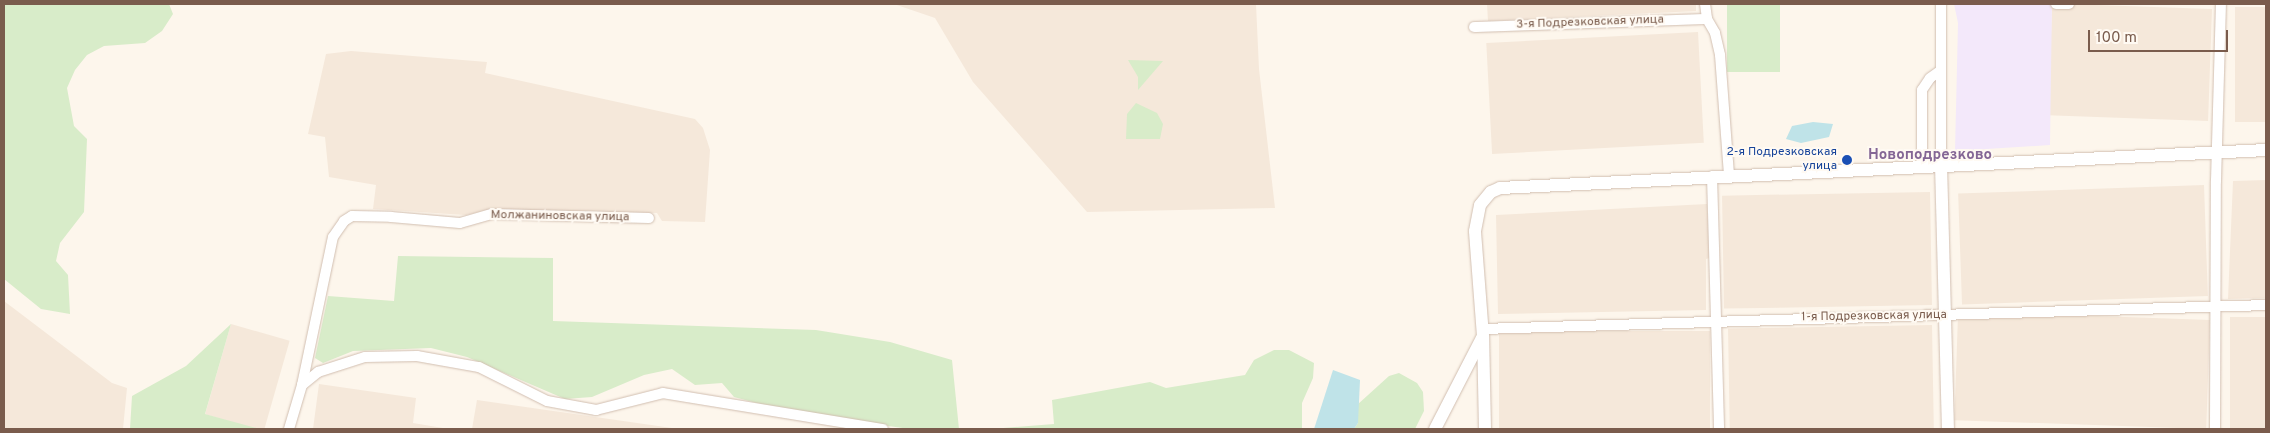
<!DOCTYPE html>
<meta charset="utf-8">
<style>
body{margin:0}
#map{position:relative;width:2270px;height:433px;overflow:hidden;background:#fdf6ec;font-family:Overpass,sans-serif}
div>[style]{position:absolute}
.residential>*{inset:0;background:#f5e8da;transform-origin:0 0}
.education>*{inset:0;background:#f3e8fa}
.green>*{inset:0;background:#d8ecc9;transform-origin:0 0}
.water>*{inset:0;background:#bfe3e8}
.roads{filter:drop-shadow(0 0 1px #d1beb0) drop-shadow(0 0 1px #d1beb0)}
.minor>*{height:10px;margin:-5px;padding:0 5px;transform-origin:5px;border-radius:5px;background:#fff}
.tertiary>*{height:12px;margin:-6px;padding:0 6px;transform-origin:6px;border-radius:6px;background:#fff}
.dots>*{width:14px;height:14px;translate:-50% -50%;box-sizing:border-box;border:2px solid #fffaf3;border-radius:50%}
span{translate:-50% -50%;white-space:nowrap;text-align:center;line-height:1.15;-webkit-text-stroke:4px #fffaf3;paint-order:stroke}
.street-label{font-size:12px;color:#7a5c4d}
.transit-label{font-size:12px;color:#164399}
.right{translate:-100% -50%;text-align:right}
.quarter-label{font-size:15px;color:#846695;font-weight:700}
.frame{position:absolute;inset:0;border:5px solid #7a5c4d;pointer-events:none}
.scale{position:absolute;left:2088px;top:30px;width:140px;height:22px;box-sizing:border-box;border:2px solid #7a5c4d;border-top:0;padding-left:6px;font-size:15px;line-height:18px;white-space:nowrap;color:#7a5c4d;-webkit-text-stroke:4px #fffaf3;paint-order:stroke}
</style>
<div id="map">
<div class="residential">
<div style="clip-path:polygon(894px 4px,1256px 4px,1259px 69px,1275px 208px,1087px 212px,973px 82px,935px 18px)"></div>
<div style="clip-path:polygon(1487px 4px,1696px 4px,1696px 11px,1488px 21px)"></div>
<div style="left:2235px;top:7px;width:31px;height:115px"></div>
<div style="left:2212px;top:9px;width:112px;height:160px;rotate:92deg"></div>
<div style="left:1698px;top:32px;width:111px;height:212px;rotate:87deg"></div>
<div style="clip-path:polygon(351px 51px,487px 62px,485px 73px,695px 119px,703px 128px,710px 150px,705px 222px,662px 221px,657px 213px,492px 209px,466px 215px,373px 209px,376px 185px,329px 177px,325px 137px,308px 134px,326px 54px)"></div>
<div style="clip-path:polygon(2266px 180px,2266px 298px,2228px 299px,2233px 181px)"></div>
<div style="left:2204px;top:185px;width:111px;height:246px;rotate:88deg"></div>
<div style="left:1930px;top:192px;width:113px;height:208px;rotate:89deg"></div>
<div style="clip-path:polygon(1707px 204px,1710px 258px,1706px 259px,1706px 310px,1498px 314px,1496px 215px)"></div>
<div style="clip-path:polygon(4px 301px,112px 383px,127px 388px,123px 429px,4px 429px)"></div>
<div style="left:2266px;top:317px;width:112px;height:36px;rotate:90deg"></div>
<div style="left:2210px;top:320px;width:109px;height:252px;rotate:92deg"></div>
<div style="left:231px;top:324px;width:61px;height:94px;rotate:16deg"></div>
<div style="left:1932px;top:325px;width:104px;height:204px;rotate:89deg"></div>
<div style="left:1710px;top:331px;width:98px;height:211px;rotate:90deg"></div>
<div style="clip-path:polygon(319px 384px,416px 398px,413px 423px,449px 429px,313px 429px)"></div>
<div style="clip-path:polygon(477px 400px,679px 429px,472px 429px)"></div>
</div>
<div class="education">
<div style="clip-path:polygon(1954px 4px,2052px 4px,2050px 145px,1955px 151px,1958px 23px)"></div>
</div>
<div class="green">
<div style="clip-path:polygon(4px 4px,169px 4px,173px 14px,162px 31px,145px 43px,104px 46px,87px 55px,75px 70px,67px 88px,74px 126px,87px 139px,84px 212px,60px 243px,56px 261px,68px 275px,70px 314px,41px 309px,4px 279px)"></div>
<div style="left:1727px;top:4px;width:53px;height:68px"></div>
<div style="clip-path:polygon(1128px 60px,1163px 61px,1138px 90px,1138px 77px)"></div>
<div style="clip-path:polygon(1136px 103px,1157px 113px,1163px 124px,1160px 139px,1126px 139px,1127px 114px)"></div>
<div style="clip-path:polygon(398px 256px,553px 258px,553px 321px,816px 330px,890px 342px,952px 360px,959px 429px,910px 429px,794px 413px,734px 397px,722px 383px,695px 385px,672px 369px,644px 375px,592px 397px,565px 399px,467px 357px,431px 348px,353px 351px,323px 363px,315px 358px,328px 296px,394px 301px)"></div>
<div style="clip-path:polygon(231px 324px,205px 414px,260px 429px,130px 429px,132px 396px,186px 366px)"></div>
<div style="clip-path:polygon(1274px 350px,1289px 350px,1314px 363px,1313px 378px,1302px 403px,1302px 429px,991px 429px,1054px 424px,1052px 400px,1150px 382px,1166px 388px,1245px 375px,1254px 360px)"></div>
<div style="clip-path:polygon(1399px 373px,1417px 383px,1423px 392px,1424px 411px,1415px 429px,1354px 429px,1358px 423px,1357px 405px,1389px 376px)"></div>
</div>
<div class="water">
<div style="clip-path:polygon(1813px 122px,1833px 124px,1829px 137px,1801px 143px,1786px 139px,1792px 126px)"></div>
<div style="clip-path:polygon(1333px 370px,1360px 380px,1358px 423px,1354px 429px,1314px 429px)"></div>
</div>
<div class="roads">
<div class="minor">
<div style="left:1705px;top:4px;width:15px;rotate:82deg"></div>
<div style="left:1707px;top:19px;width:16px;rotate:60deg"></div>
<div style="left:1715px;top:33px;width:23px;rotate:77deg"></div>
<div style="left:1720px;top:55px;width:120px;rotate:85.7deg"></div>
<div style="left:1941px;top:4px;width:160px;rotate:90deg"></div>
<div style="left:2056px;top:4px;width:13px"></div>
<div style="left:1474px;top:27px;width:233px;rotate:-2deg"></div>
<div style="left:1922px;top:165px;width:75px;rotate:-90deg"></div>
<div style="left:1922px;top:90px;width:14px;rotate:-56deg"></div>
<div style="left:1930px;top:78px;width:12px;rotate:-35deg"></div>
<div style="left:1712px;top:176px;width:253px;rotate:88.4deg"></div>
<div style="left:1482px;top:329px;width:784px;rotate:-1.75deg"></div>
<div style="left:302px;top:385px;width:21px;rotate:-39deg"></div>
<div style="left:318px;top:372px;width:49px;rotate:-17.7deg"></div>
<div style="left:365px;top:357px;width:52px;rotate:-1.1deg"></div>
<div style="left:417px;top:356px;width:63px;rotate:10.1deg"></div>
<div style="left:479px;top:367px;width:76px;rotate:26.6deg"></div>
<div style="left:547px;top:401px;width:50px;rotate:10.4deg"></div>
<div style="left:596px;top:410px;width:69px;rotate:-14.2deg"></div>
<div style="left:663px;top:393px;width:223px;rotate:9.3deg"></div>
<div style="left:289px;top:429px;width:46px;rotate:-73.5deg"></div>
<div style="left:302px;top:385px;width:151px;rotate:-78.2deg"></div>
<div style="left:333px;top:237px;width:19px;rotate:-55deg"></div>
<div style="left:344px;top:221px;width:9px;rotate:-32deg"></div>
<div style="left:352px;top:216px;width:39px;rotate:1deg"></div>
<div style="left:391px;top:217px;width:69px;rotate:5deg"></div>
<div style="left:460px;top:223px;width:33px;rotate:-16deg"></div>
<div style="left:492px;top:214px;width:157px;rotate:1.5deg"></div>
<div style="left:2215px;top:429px;width:248px;rotate:-89.8deg"></div>
<div style="left:2216px;top:181px;width:177px;rotate:-88.4deg"></div>
</div>
<div class="tertiary">
<div style="left:1941px;top:164px;width:265px;rotate:88.5deg"></div>
<div style="left:1435px;top:429px;width:102px;rotate:-62.7deg"></div>
<div style="left:1485px;top:429px;width:93px;rotate:-91.2deg"></div>
<div style="left:1483px;top:336px;width:105px;rotate:-94.4deg"></div>
<div style="left:1475px;top:231px;width:26px;rotate:-79deg"></div>
<div style="left:1480px;top:205px;width:17px;rotate:-50deg"></div>
<div style="left:1491px;top:192px;width:10px;rotate:-24deg"></div>
<div style="left:1500px;top:188px;width:767px;rotate:-2.84deg"></div>
</div>
</div>
<div class="dots">
<div style="left:1847px;top:160px;background:#1a4fb4"></div>
</div>
<div class="street-label">
<span style="left:1590px;top:23px;rotate:-2deg">3-я Подрезковская улица</span>
<span style="left:560px;top:217px;rotate:1deg">Молжаниновская улица</span>
<span style="left:1874px;top:317px;rotate:-1deg">1-я Подрезковская улица</span>
</div>
<div class="transit-label">
<span class="right" style="left:1837px;top:160px">2-я Подрезковская<br>улица</span>
</div>
<div class="quarter-label">
<span style="left:1930px;top:156px">Новоподрезково</span>
</div>
<div class="frame"></div>
<div class="scale">100 m</div>
</div>
